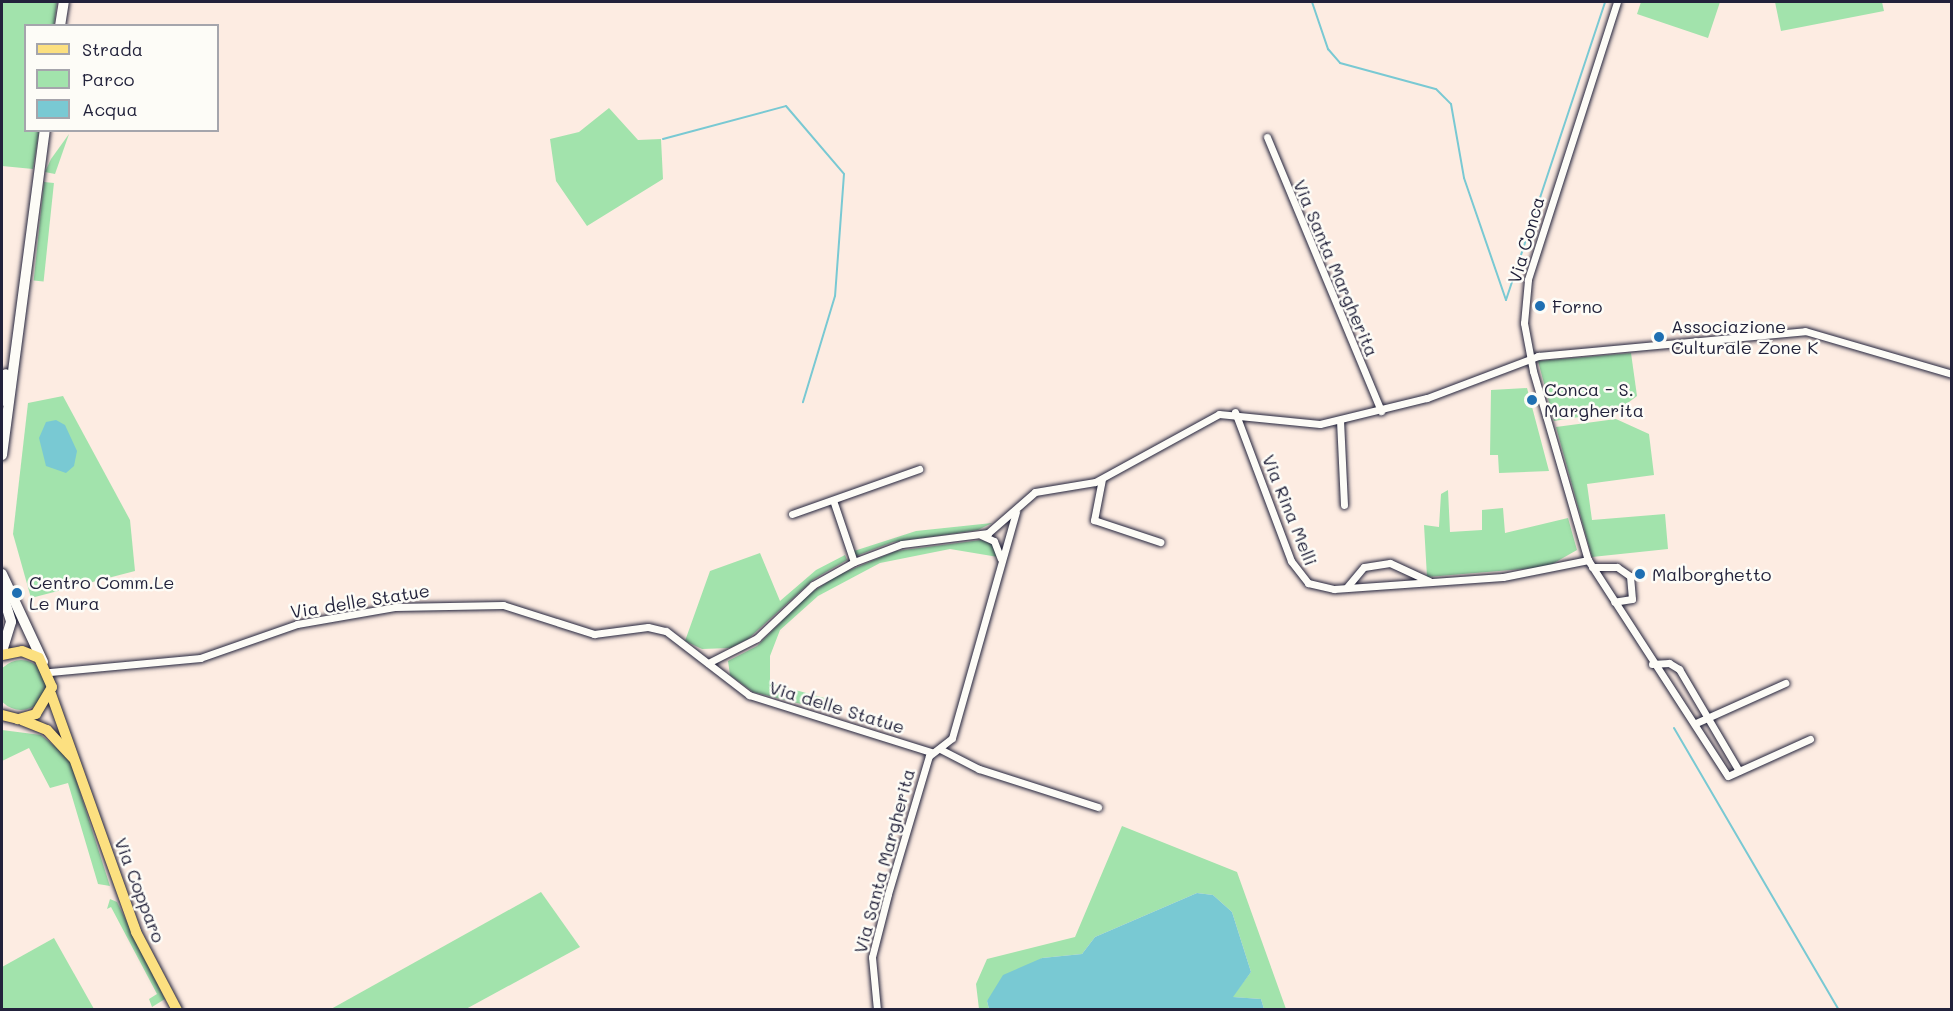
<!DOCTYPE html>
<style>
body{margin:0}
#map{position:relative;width:1953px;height:1011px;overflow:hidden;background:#fdece2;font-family:Mali,sans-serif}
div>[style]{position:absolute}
.green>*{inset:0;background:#a2e3ac;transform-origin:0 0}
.round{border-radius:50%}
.water>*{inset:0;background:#79c9d3}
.stream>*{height:2px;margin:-1px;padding:0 1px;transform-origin:1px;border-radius:1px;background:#79c9d3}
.roads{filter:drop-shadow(0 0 2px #22223b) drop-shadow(0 0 2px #22223b)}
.minor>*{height:7px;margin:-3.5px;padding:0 3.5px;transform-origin:3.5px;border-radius:3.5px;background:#fdfcf7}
.secondary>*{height:10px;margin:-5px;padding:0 5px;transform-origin:5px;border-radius:5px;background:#fdfcf7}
.primary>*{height:10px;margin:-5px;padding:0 5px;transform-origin:5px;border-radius:5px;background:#fce080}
.dots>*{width:16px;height:16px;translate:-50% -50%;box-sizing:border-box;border:3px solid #fdfcf7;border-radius:50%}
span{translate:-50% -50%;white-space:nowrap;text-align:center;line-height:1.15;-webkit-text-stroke:5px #fdfcf7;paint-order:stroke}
.street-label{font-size:18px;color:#22223b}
.poi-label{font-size:18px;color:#22223b}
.left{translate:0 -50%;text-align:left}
.frame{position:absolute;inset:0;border:3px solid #22223b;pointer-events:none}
.legend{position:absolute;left:24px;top:24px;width:195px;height:108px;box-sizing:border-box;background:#fdfcf7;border:2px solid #a5a5ac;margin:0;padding:8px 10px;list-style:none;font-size:18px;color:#22223b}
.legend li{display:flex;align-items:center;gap:12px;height:30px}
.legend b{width:30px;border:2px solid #a5a5ac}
</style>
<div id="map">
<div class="green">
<div style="clip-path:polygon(2px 2px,57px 2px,54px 25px,26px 26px,26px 130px,39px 131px,33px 169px,2px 166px)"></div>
<div style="clip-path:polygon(1641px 2px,1720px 2px,1708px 38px,1637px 14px)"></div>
<div style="clip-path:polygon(1775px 2px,1882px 2px,1884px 11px,1781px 31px)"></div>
<div style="clip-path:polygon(609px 108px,638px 140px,661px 139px,663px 179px,587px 226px,556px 181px,550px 139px,579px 132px)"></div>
<div style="clip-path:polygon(69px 134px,55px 174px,45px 172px,51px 159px)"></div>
<div style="left:44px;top:182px;width:10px;height:99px;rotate:6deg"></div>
<div style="clip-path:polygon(1631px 353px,1637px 396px,1617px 411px,1554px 421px,1538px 361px)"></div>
<div style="clip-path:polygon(1527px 388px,1549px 471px,1499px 473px,1498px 455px,1490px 455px,1491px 390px)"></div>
<div style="clip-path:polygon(63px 396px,130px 520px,135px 571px,31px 598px,13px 534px,28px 403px)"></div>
<div style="clip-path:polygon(1616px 419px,1649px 434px,1654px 475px,1587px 484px,1592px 520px,1665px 514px,1668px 549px,1592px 557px,1556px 427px)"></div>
<div style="clip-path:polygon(1448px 490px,1450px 532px,1482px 530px,1482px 510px,1503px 508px,1505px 533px,1568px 518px,1577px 550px,1547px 567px,1427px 577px,1424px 525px,1439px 527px,1441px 494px)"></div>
<div style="clip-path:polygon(992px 523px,978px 530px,893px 542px,856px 556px,854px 551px,916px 531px)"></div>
<div style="clip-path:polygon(981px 540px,993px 544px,998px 557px,950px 549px,880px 563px,818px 596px,780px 630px,770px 656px,770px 683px,828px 699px,825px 710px,753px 692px,730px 675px,728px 661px,757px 646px,808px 595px,838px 575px,896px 551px)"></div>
<div style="clip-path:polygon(760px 553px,780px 601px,816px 570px,845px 555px,847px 560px,814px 579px,748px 639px,730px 648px,702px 649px,685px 641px,710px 571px)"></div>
<div class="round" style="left:-4px;top:660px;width:50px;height:50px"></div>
<div style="clip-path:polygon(2px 730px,41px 735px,69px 758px,110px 886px,98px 884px,68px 783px,50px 788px,29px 748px,2px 761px)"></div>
<div style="clip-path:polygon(1122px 826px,1237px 872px,1286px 1009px,1264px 1009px,1261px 999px,1232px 997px,1251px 972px,1232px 912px,1213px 895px,1197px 893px,1095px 937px,1082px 954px,1042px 958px,987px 1001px,989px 1009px,979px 1009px,976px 984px,987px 959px,1075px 937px)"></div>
<div style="clip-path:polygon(541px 892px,580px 947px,466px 1009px,331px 1009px)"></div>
<div style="clip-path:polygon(110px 899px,117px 902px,165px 999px,152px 1007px,149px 999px,157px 994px,111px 907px,107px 909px)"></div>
<div style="clip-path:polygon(54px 938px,94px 1009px,2px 1009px,2px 967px)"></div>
</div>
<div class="water">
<div style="clip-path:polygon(56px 420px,65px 425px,77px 451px,74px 466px,66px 473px,46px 466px,39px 438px,46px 422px)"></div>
<div style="clip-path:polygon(1197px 893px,1213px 895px,1232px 912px,1251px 972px,1233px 997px,1261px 999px,1264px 1009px,989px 1009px,987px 1001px,1003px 975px,1042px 958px,1082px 954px,1095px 937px)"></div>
</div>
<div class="stream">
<div style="left:1312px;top:2px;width:50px;rotate:71.2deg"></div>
<div style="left:1328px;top:49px;width:18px;rotate:49deg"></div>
<div style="left:1340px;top:63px;width:99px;rotate:15.2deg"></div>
<div style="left:1436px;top:89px;width:21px;rotate:45deg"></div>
<div style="left:1451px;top:104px;width:75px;rotate:80deg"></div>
<div style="left:1464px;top:178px;width:129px;rotate:71deg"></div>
<div style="left:663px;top:139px;width:127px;rotate:-15deg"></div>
<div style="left:786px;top:106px;width:89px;rotate:49.5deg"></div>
<div style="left:844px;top:174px;width:122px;rotate:94.2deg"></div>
<div style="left:835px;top:296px;width:111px;rotate:106.8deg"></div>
<div style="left:1506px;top:300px;width:314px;rotate:-71.6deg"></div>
<div style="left:1674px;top:728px;width:327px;rotate:59.7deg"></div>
</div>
<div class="roads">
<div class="minor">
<div style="left:1617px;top:2px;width:292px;rotate:107.8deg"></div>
<div style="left:1528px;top:280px;width:43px;rotate:95.3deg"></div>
<div style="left:1524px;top:323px;width:49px;rotate:79.4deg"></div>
<div style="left:1533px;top:371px;width:197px;rotate:73.8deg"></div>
<div style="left:1588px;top:560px;width:257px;rotate:57.1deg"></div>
<div style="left:1728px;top:776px;width:90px;rotate:-24.3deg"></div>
<div style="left:1267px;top:137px;width:297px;rotate:67.4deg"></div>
<div style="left:1235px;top:412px;width:159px;rotate:69.4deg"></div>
<div style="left:1291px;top:561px;width:28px;rotate:52deg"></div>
<div style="left:1308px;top:583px;width:27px;rotate:13deg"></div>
<div style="left:1334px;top:589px;width:169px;rotate:-4.1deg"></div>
<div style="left:1503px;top:577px;width:87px;rotate:-11.3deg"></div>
<div style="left:1340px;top:420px;width:85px;rotate:87.3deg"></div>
<div style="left:1102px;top:479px;width:42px;rotate:101deg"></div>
<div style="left:1094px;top:520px;width:70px;rotate:18.4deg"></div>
<div style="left:833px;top:500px;width:65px;rotate:71.3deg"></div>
<div style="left:792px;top:514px;width:135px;rotate:-19.5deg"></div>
<div style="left:981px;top:535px;width:14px;rotate:25deg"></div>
<div style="left:994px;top:541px;width:19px;rotate:69deg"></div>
<div style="left:1592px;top:567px;width:25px"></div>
<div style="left:1617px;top:567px;width:16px;rotate:35deg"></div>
<div style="left:1630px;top:576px;width:23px;rotate:85deg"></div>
<div style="left:1632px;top:599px;width:18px;rotate:171deg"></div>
<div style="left:1347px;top:587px;width:26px;rotate:-50deg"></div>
<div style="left:1364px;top:567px;width:26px;rotate:-9deg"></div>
<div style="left:1390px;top:563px;width:43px;rotate:24.8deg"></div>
<div style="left:708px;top:663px;width:55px;rotate:-27deg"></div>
<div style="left:757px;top:638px;width:77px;rotate:-43.4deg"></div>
<div style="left:813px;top:585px;width:47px;rotate:-29.3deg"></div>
<div style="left:854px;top:562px;width:51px;rotate:-20.6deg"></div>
<div style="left:902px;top:544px;width:87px;rotate:-7.3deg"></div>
<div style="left:988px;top:533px;width:62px;rotate:-41.1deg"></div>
<div style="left:1035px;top:492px;width:61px;rotate:-9.5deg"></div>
<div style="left:1095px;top:482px;width:141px;rotate:-28.7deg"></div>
<div style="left:1219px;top:414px;width:101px;rotate:5.7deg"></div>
<div style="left:1320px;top:424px;width:110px;rotate:-13.7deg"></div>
<div style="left:1427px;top:398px;width:119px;rotate:-20.7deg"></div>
<div style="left:1538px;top:356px;width:268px;rotate:-5.3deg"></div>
<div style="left:1805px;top:331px;width:153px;rotate:16.3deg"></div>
<div style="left:1652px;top:664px;width:17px;rotate:-3deg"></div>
<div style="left:1669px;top:663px;width:12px;rotate:31deg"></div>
<div style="left:1679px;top:669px;width:118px;rotate:59.5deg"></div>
<div style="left:50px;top:672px;width:151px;rotate:-5.3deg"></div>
<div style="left:200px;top:658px;width:103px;rotate:-19.3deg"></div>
<div style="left:297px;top:624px;width:99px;rotate:-9.8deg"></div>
<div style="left:395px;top:607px;width:108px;rotate:-1.1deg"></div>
<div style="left:503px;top:605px;width:96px;rotate:17.7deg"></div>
<div style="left:594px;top:634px;width:54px;rotate:-7.4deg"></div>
<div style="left:648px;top:627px;width:18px;rotate:13deg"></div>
<div style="left:666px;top:631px;width:105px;rotate:37.6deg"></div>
<div style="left:749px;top:695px;width:191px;rotate:17.4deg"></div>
<div style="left:1696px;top:723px;width:98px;rotate:-24.2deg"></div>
<div style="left:940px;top:749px;width:44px;rotate:27.1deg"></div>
<div style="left:979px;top:769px;width:125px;rotate:17.7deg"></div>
<div style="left:877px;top:1010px;width:53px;rotate:-95.4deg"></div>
<div style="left:872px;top:957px;width:65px;rotate:-75.7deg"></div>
<div style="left:888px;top:894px;width:144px;rotate:-73.5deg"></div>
<div style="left:929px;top:756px;width:29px;rotate:-38deg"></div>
<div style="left:952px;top:738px;width:235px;rotate:-74.2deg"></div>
</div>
<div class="secondary">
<div style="left:60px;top:26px;width:24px;rotate:-81deg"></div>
<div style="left:2px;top:401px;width:27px;rotate:-82deg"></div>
<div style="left:2px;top:455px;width:328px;rotate:-82.5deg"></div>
<div style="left:2px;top:574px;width:97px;rotate:65deg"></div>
<div style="left:2px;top:592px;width:31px;rotate:73deg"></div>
<div style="left:11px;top:622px;width:31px;rotate:107deg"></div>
</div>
<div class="primary">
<div style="left:2px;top:655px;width:20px;rotate:-11deg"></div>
<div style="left:22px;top:651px;width:18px;rotate:22deg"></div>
<div style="left:39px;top:658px;width:32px;rotate:66deg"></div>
<div style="left:52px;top:687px;width:31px;rotate:121deg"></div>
<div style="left:36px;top:714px;width:19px;rotate:164deg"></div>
<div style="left:18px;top:719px;width:16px;rotate:-166deg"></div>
<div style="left:51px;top:694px;width:253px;rotate:70.3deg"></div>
<div style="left:136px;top:932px;width:88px;rotate:62.3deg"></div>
<div style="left:22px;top:720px;width:27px;rotate:22deg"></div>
<div style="left:47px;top:730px;width:38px;rotate:47deg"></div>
</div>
</div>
<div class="dots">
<div style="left:1540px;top:306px;background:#1f6fb2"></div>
<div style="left:1659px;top:337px;background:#1f6fb2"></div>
<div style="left:1532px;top:400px;background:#1f6fb2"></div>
<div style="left:1640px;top:574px;background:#1f6fb2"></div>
<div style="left:17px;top:593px;background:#1f6fb2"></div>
</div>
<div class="street-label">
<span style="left:1526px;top:240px;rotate:-74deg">Via Conca</span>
<span style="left:1336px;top:268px;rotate:67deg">Via Santa Margherita</span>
<span style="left:1290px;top:510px;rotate:68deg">Via Rina Melli</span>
<span style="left:360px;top:601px;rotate:-9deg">Via delle Statue</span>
<span style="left:837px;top:707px;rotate:17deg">Via delle Statue</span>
<span style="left:884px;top:861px;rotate:-75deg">Via Santa Margherita</span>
<span style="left:140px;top:890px;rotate:69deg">Via Copparo</span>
</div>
<div class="poi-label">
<span class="left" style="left:1552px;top:306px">Forno</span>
<span class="left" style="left:1671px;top:337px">Associazione<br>Culturale Zone K</span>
<span class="left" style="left:1544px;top:400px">Conca - S.<br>Margherita</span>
<span class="left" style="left:1652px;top:574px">Malborghetto</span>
<span class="left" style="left:29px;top:593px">Centro Comm.Le<br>Le Mura</span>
</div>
<div class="frame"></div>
<ul class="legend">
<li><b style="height:8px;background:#fce080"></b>Strada</li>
<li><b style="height:16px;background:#a2e3ac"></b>Parco</li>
<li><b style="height:16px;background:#79c9d3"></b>Acqua</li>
</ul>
</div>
